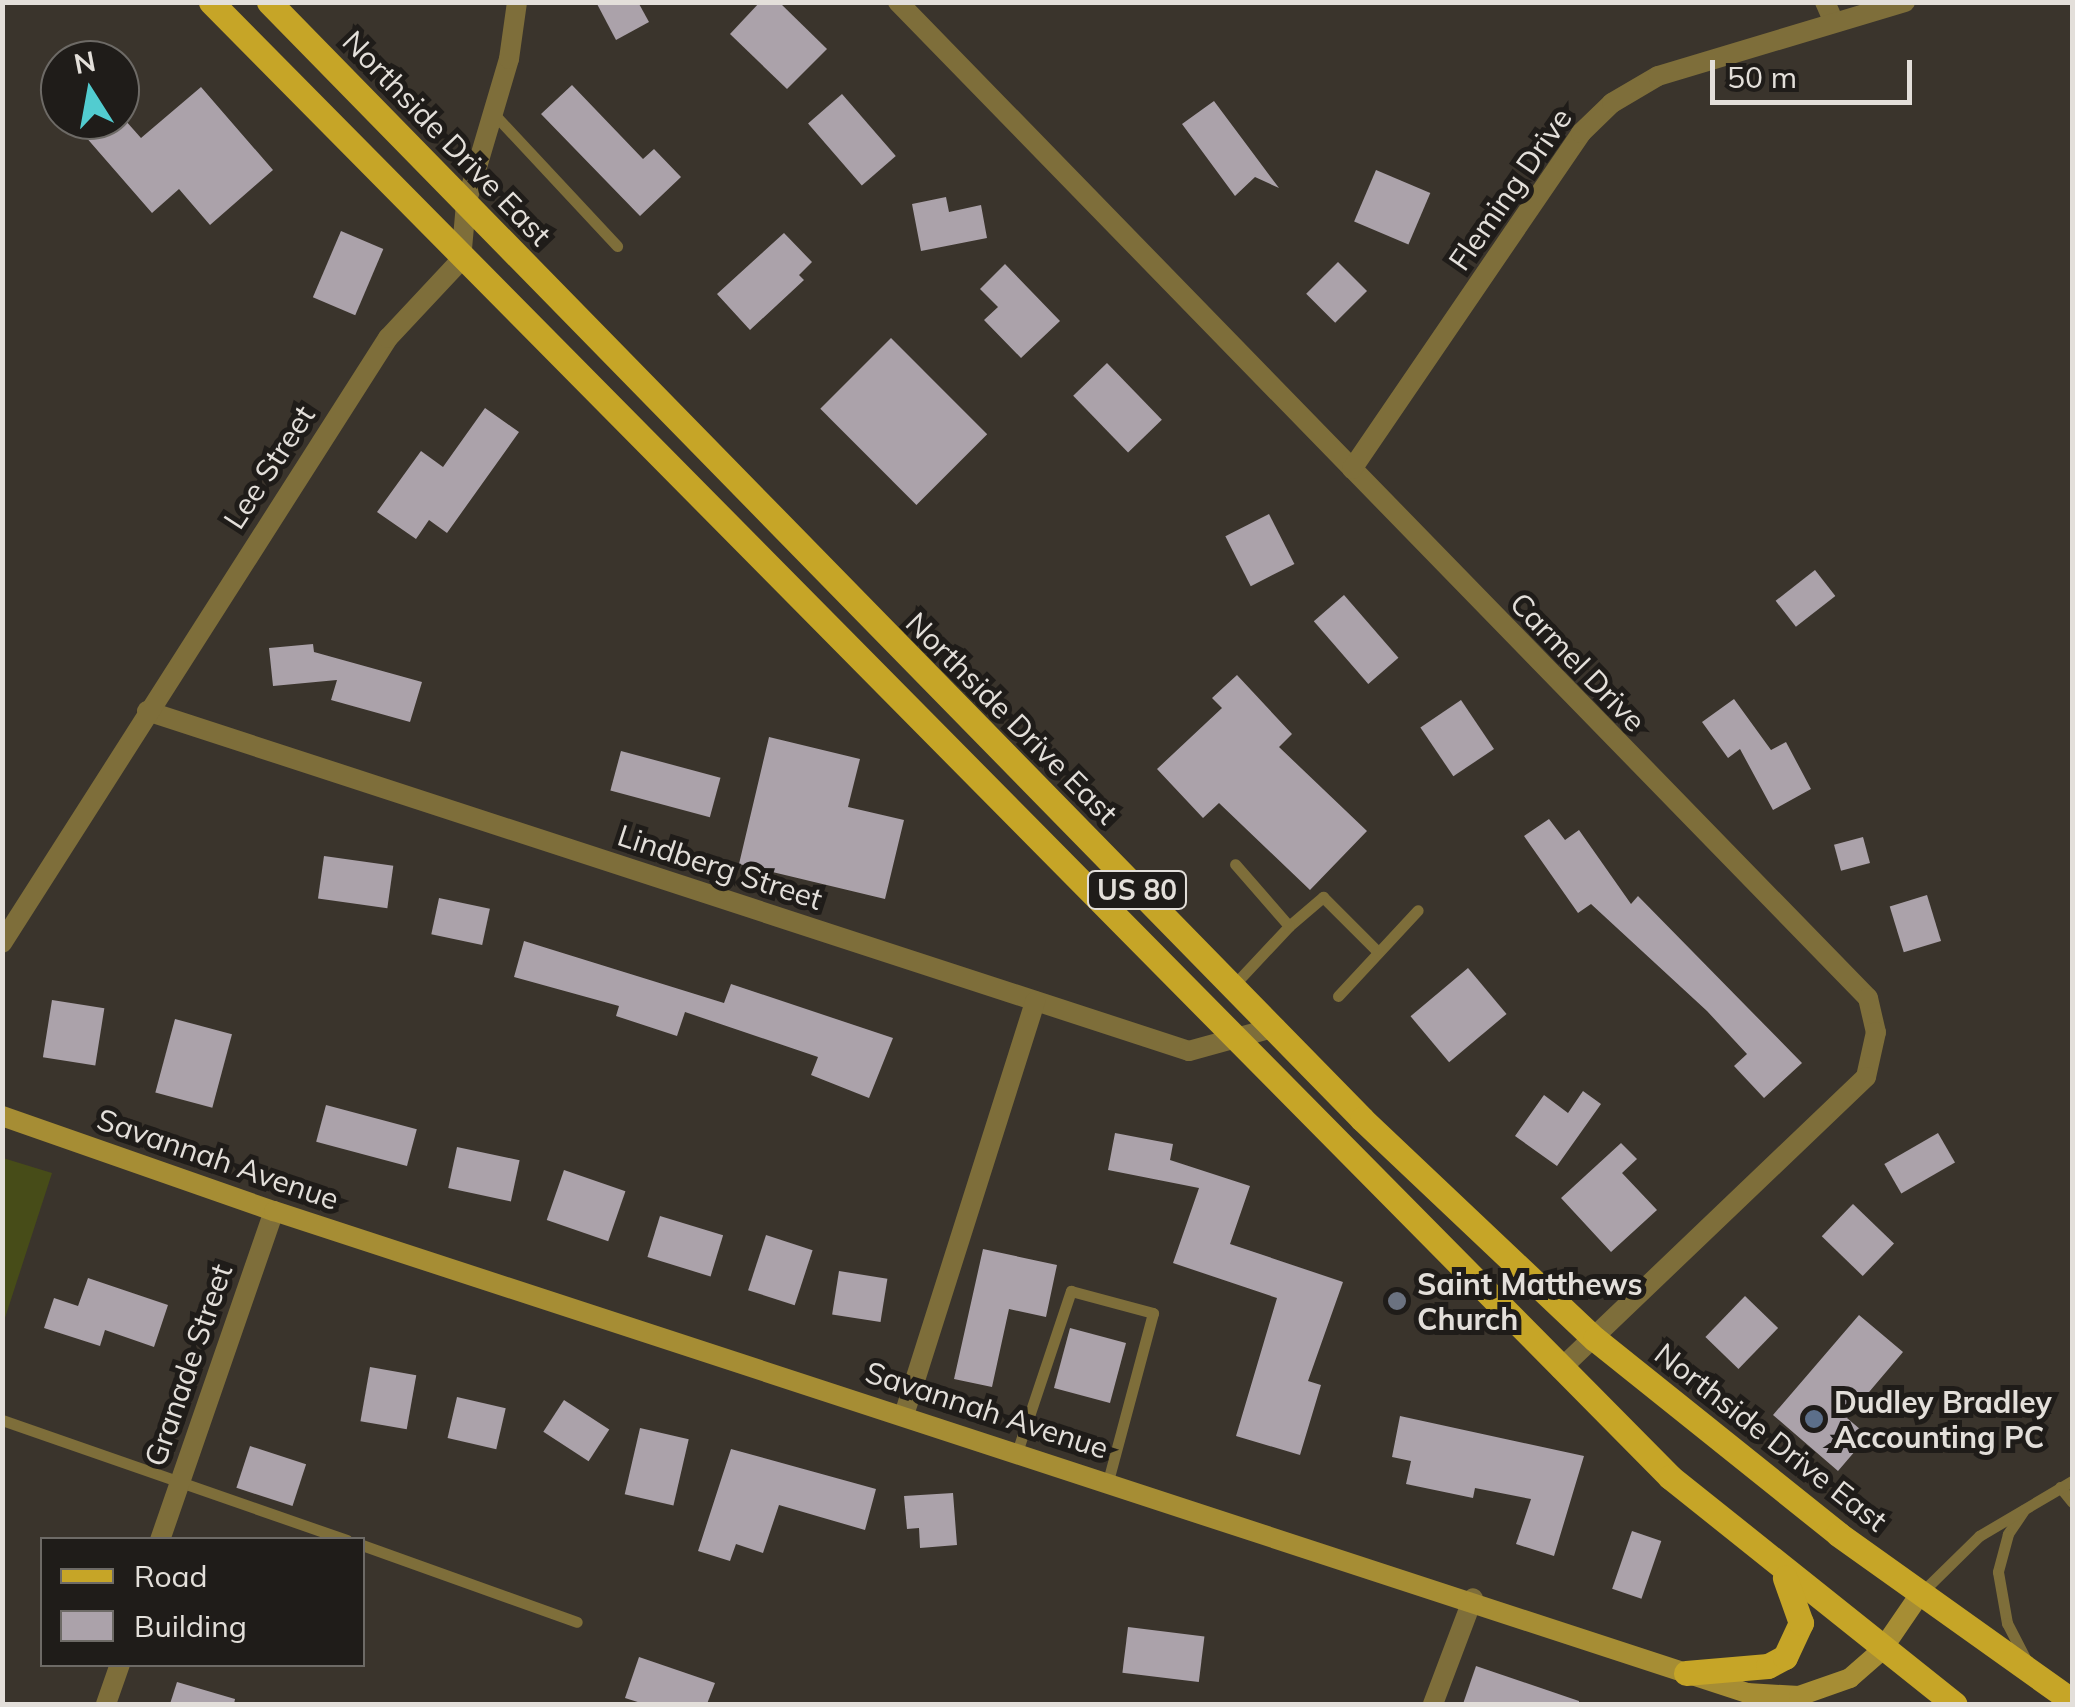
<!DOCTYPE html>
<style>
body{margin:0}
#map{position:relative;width:2075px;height:1707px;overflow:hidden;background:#3a342c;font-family:Mulish,sans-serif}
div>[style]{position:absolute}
.green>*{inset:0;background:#474c18}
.building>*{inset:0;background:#aba2aa;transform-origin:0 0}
.lane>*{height:11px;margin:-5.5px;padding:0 5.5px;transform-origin:5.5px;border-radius:5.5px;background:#7e6e3a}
.street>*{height:20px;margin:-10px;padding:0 10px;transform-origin:10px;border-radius:10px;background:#7e6e3a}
.secondary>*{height:20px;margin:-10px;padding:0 10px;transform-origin:10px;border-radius:10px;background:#a68d34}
.primary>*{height:25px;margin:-12.5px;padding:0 12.5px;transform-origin:12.5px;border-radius:12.5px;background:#c6a527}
.dots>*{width:28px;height:28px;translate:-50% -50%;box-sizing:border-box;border:5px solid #1f1c19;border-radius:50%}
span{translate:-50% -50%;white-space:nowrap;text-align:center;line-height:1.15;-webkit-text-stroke:10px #1f1c19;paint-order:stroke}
.shield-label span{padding:2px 8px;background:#1f1c19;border:2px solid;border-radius:8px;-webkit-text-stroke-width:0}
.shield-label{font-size:28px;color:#e3dfda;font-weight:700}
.street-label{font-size:30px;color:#e3dfda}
.poi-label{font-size:30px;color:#e3dfda;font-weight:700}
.left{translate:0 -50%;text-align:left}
.frame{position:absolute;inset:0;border:5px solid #e3dfda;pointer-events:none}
.legend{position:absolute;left:40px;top:1537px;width:325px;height:130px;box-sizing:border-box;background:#1f1c19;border:2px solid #6d6a66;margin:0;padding:12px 18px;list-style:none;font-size:30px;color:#e3dfda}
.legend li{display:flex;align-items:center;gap:20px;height:50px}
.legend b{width:50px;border:2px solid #6d6a66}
.north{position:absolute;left:40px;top:40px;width:100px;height:100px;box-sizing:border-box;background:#1f1c19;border:2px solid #6d6a66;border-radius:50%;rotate:349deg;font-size:28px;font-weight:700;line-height:40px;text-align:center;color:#e3dfda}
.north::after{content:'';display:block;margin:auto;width:35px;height:45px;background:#52ccd0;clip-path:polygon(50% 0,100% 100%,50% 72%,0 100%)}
.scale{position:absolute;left:1710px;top:60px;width:202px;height:45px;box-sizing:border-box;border:5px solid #e3dfda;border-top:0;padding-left:12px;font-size:30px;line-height:35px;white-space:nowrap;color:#e3dfda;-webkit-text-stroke:8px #1f1c19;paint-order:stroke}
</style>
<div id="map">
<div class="green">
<div style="clip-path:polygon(3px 1158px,52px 1173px,3px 1324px,2px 1158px)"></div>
</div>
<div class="building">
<div style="clip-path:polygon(596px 2px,638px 2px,649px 22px,616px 40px)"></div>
<div style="clip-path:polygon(760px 2px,779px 2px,827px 49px,787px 89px,730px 34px)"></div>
<div style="clip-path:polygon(572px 85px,643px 159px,654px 149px,681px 177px,640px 216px,541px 114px)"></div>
<div style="clip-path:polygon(201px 87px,273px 170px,210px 225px,179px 189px,152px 213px,71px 120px,125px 120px,141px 138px)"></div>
<div style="left:842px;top:94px;width:82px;height:45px;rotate:49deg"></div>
<div style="clip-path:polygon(1214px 101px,1279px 188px,1255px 177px,1235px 196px,1182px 124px)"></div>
<div style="left:1376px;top:170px;width:59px;height:56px;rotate:23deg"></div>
<div style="clip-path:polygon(946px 197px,949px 212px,981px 205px,987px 238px,921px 251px,912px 204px)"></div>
<div style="left:341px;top:231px;width:46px;height:72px;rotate:23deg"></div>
<div style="clip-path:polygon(784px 233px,812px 262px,799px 275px,804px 280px,750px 330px,717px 294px)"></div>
<div style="left:1338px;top:262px;width:41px;height:45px;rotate:45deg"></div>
<div style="clip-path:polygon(1005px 264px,1060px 321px,1021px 358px,984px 320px,998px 307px,980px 289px)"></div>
<div style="left:891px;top:338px;width:136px;height:100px;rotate:45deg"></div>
<div style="left:1107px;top:363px;width:79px;height:47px;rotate:46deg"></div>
<div style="clip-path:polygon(485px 408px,519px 432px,447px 533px,429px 520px,416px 539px,377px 512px,421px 451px,443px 467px)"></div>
<div style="left:1269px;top:514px;width:56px;height:49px;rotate:63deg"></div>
<div style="left:1815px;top:570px;width:33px;height:50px;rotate:52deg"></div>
<div style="left:1344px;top:595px;width:83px;height:40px;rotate:49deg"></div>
<div style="clip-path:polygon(313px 644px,314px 652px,422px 682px,410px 722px,331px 700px,337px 680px,273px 686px,269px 648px)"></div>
<div style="clip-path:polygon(1237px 675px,1292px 734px,1279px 747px,1367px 831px,1310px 890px,1219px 803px,1203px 818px,1157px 769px,1222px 708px,1212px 698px)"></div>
<div style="clip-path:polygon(1734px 699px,1771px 750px,1786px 742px,1811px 789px,1773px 810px,1740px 749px,1728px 758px,1702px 722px)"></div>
<div style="left:1461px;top:700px;width:59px;height:49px;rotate:56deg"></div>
<div style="clip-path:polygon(769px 737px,860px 759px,848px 807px,904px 820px,885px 899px,739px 864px)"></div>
<div style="left:621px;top:751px;width:103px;height:41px;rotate:15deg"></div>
<div style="clip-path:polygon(1549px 819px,1565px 840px,1579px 830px,1631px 904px,1638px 896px,1802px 1063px,1764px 1098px,1734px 1066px,1747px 1054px,1707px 1011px,1591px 904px,1578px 913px,1524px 836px)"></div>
<div style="left:1863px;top:837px;width:27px;height:30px;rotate:75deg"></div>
<div style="left:324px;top:856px;width:70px;height:43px;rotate:8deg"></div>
<div style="left:1927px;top:895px;width:48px;height:39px;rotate:73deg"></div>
<div style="left:439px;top:898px;width:52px;height:37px;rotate:12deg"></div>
<div style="clip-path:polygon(524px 941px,724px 1003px,731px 984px,893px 1038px,869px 1098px,811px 1075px,818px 1057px,685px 1012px,677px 1036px,616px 1016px,619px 1006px,514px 977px)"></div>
<div style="left:1468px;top:968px;width:60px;height:75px;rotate:50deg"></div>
<div style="left:52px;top:1000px;width:53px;height:58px;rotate:9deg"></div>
<div style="left:175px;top:1019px;width:59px;height:76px;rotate:15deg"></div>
<div style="clip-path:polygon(1583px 1091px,1601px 1104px,1557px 1166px,1515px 1136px,1544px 1095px,1568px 1113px)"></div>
<div style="left:326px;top:1105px;width:94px;height:38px;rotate:15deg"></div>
<div style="clip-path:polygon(1115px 1133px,1173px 1144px,1170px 1160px,1250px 1186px,1230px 1244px,1343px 1282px,1308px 1381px,1321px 1385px,1300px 1455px,1236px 1436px,1277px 1298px,1173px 1263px,1199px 1188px,1108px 1170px)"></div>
<div style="left:1938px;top:1133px;width:34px;height:62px;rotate:60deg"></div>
<div style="clip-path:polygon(1621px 1143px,1637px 1159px,1622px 1173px,1657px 1210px,1611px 1252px,1561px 1198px)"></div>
<div style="left:457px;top:1147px;width:64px;height:42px;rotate:12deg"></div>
<div style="left:564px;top:1170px;width:65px;height:53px;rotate:19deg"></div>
<div style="left:1853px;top:1204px;width:57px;height:45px;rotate:44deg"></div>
<div style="left:660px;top:1216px;width:66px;height:43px;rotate:17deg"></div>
<div style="left:766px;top:1235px;width:49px;height:58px;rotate:18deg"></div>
<div style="clip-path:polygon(983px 1249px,1057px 1265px,1046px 1317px,1009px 1309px,992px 1387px,954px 1379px)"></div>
<div style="left:839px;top:1271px;width:49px;height:44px;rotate:9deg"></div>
<div style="clip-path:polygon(88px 1278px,168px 1305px,154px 1347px,105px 1330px,100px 1346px,44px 1328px,54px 1298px,78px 1306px)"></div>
<div style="left:1745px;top:1296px;width:46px;height:57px;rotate:44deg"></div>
<div style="clip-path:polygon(1859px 1315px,1903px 1352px,1847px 1418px,1868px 1436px,1838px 1471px,1773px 1415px)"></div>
<div style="left:1070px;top:1328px;width:58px;height:62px;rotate:15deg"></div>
<div style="left:370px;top:1367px;width:47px;height:55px;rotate:10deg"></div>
<div style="left:457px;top:1397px;width:50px;height:42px;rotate:13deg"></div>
<div style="left:564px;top:1400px;width:54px;height:38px;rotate:33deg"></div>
<div style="clip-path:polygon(1400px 1416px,1584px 1456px,1554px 1556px,1516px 1544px,1531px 1499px,1475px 1488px,1473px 1498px,1406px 1484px,1411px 1461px,1392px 1457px)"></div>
<div style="left:640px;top:1428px;width:50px;height:68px;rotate:13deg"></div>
<div style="left:250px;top:1446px;width:59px;height:44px;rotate:18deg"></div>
<div style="clip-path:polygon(731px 1449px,876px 1489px,865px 1530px,779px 1505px,763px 1553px,736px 1544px,730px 1561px,698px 1551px)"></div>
<div style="clip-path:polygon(953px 1493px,957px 1545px,920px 1548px,919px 1528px,907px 1529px,904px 1496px)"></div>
<div style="left:1632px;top:1531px;width:31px;height:61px;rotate:19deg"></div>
<div style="left:1128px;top:1627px;width:77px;height:46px;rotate:7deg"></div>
<div style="clip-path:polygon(639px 1657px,715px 1683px,707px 1704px,644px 1704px,625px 1698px)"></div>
<div style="clip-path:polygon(1476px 1666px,1579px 1701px,1579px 1704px,1463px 1704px)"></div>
<div style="clip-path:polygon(177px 1682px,235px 1699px,234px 1704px,170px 1704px)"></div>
</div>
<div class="lane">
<div style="left:493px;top:113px;width:182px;rotate:47deg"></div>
<div style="left:1289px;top:926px;width:45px;rotate:-40.5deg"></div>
<div style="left:1323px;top:897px;width:78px;rotate:45deg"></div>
<div style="left:1232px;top:987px;width:83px;rotate:-46.9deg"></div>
<div style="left:1289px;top:926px;width:82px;rotate:-131.1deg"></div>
<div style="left:1338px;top:996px;width:117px;rotate:-47.1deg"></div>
<div style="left:2px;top:1420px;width:365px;rotate:19.2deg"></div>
<div style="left:1017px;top:1452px;width:170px;rotate:-71.5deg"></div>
<div style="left:1071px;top:1291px;width:85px;rotate:15deg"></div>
<div style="left:1153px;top:1313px;width:174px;rotate:105deg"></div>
<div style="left:2060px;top:1487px;width:19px;rotate:51deg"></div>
<div style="left:2024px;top:1510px;width:29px;rotate:124deg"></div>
<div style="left:2008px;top:1534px;width:39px;rotate:105deg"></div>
<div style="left:1998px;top:1572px;width:52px;rotate:80deg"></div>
<div style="left:2007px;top:1623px;width:42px;rotate:62.8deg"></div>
<div style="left:362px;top:1545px;width:228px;rotate:19.7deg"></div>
<div style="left:1920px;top:1594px;width:83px;rotate:-44.5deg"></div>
<div style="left:1979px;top:1536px;width:108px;rotate:-30.6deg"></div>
</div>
<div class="street">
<div style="left:898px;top:2px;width:1390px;rotate:45.76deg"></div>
<div style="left:1868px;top:998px;width:35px;rotate:77deg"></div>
<div style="left:1876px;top:1032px;width:46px;rotate:102.5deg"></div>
<div style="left:1866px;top:1077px;width:423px;rotate:136.3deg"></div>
<div style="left:1825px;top:2px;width:22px;rotate:66deg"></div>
<div style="left:1352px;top:469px;width:407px;rotate:-55.7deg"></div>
<div style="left:1581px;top:133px;width:43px;rotate:-44.1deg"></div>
<div style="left:1612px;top:103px;width:53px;rotate:-30.4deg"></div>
<div style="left:1658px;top:76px;width:258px;rotate:-16.7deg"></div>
<div style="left:147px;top:711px;width:1096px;rotate:18.07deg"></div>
<div style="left:1189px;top:1051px;width:90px;rotate:-15.4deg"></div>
<div style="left:2px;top:943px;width:718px;rotate:-57.46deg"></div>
<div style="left:388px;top:338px;width:107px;rotate:-46.9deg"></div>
<div style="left:461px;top:260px;width:56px;rotate:-84.9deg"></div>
<div style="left:466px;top:204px;width:151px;rotate:-73.5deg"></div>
<div style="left:509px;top:59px;width:58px;rotate:-82deg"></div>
<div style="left:904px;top:1415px;width:434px;rotate:-72.4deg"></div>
<div style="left:160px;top:1540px;width:348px;rotate:-70.9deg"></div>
<div style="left:106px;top:1704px;width:42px;rotate:-70.7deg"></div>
<div style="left:1433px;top:1704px;width:113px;rotate:-69.3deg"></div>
</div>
<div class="secondary">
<div style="left:2px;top:1116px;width:288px;rotate:19.3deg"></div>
<div style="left:274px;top:1211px;width:1550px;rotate:18.12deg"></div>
<div style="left:1747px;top:1693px;width:52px;rotate:3.3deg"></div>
<div style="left:1799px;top:1696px;width:54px;rotate:-19.4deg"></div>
<div style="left:1850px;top:1678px;width:41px;rotate:-41.1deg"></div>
<div style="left:1881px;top:1651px;width:69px;rotate:-55.6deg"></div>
</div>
<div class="primary">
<div style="left:211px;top:2px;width:2075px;rotate:45.31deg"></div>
<div style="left:1670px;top:1477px;width:364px;rotate:38.6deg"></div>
<div style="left:269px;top:2px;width:1563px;rotate:45.62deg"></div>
<div style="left:1362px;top:1119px;width:320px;rotate:43.4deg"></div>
<div style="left:1595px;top:1339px;width:312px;rotate:38.7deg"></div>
<div style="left:1838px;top:1534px;width:287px;rotate:35.5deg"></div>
<div style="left:1686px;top:1673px;width:82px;rotate:-4.9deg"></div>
<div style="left:1768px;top:1666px;width:19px;rotate:-28deg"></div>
<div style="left:1785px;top:1657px;width:38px;rotate:-65deg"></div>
<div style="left:1801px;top:1623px;width:48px;rotate:-109.6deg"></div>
</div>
<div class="dots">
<div style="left:1397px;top:1301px;background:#6b7280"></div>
<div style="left:1814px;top:1419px;background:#5c6f8a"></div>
</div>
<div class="shield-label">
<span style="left:1137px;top:890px">US 80</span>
</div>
<div class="street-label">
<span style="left:447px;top:138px;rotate:46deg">Northside Drive East</span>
<span style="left:1510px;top:189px;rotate:-55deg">Fleming Drive</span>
<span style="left:269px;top:467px;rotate:-57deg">Lee Street</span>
<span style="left:1578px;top:662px;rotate:46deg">Carmel Drive</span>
<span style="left:1012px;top:718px;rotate:45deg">Northside Drive East</span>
<span style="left:720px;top:867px;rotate:18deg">Lindberg Street</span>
<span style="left:218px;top:1159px;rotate:19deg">Savannah Avenue</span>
<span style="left:188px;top:1365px;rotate:-71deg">Granade Street</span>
<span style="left:987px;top:1410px;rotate:18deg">Savannah Avenue</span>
<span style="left:1771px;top:1437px;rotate:38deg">Northside Drive East</span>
</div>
<div class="poi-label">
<span class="left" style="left:1417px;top:1301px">Saint Matthews<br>Church</span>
<span class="left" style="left:1834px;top:1419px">Dudley Bradley<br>Accounting PC</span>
</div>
<div class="frame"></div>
<ul class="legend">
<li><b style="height:12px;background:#c6a527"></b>Road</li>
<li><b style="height:28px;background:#aba2aa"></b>Building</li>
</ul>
<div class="north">N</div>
<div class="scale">50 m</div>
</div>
